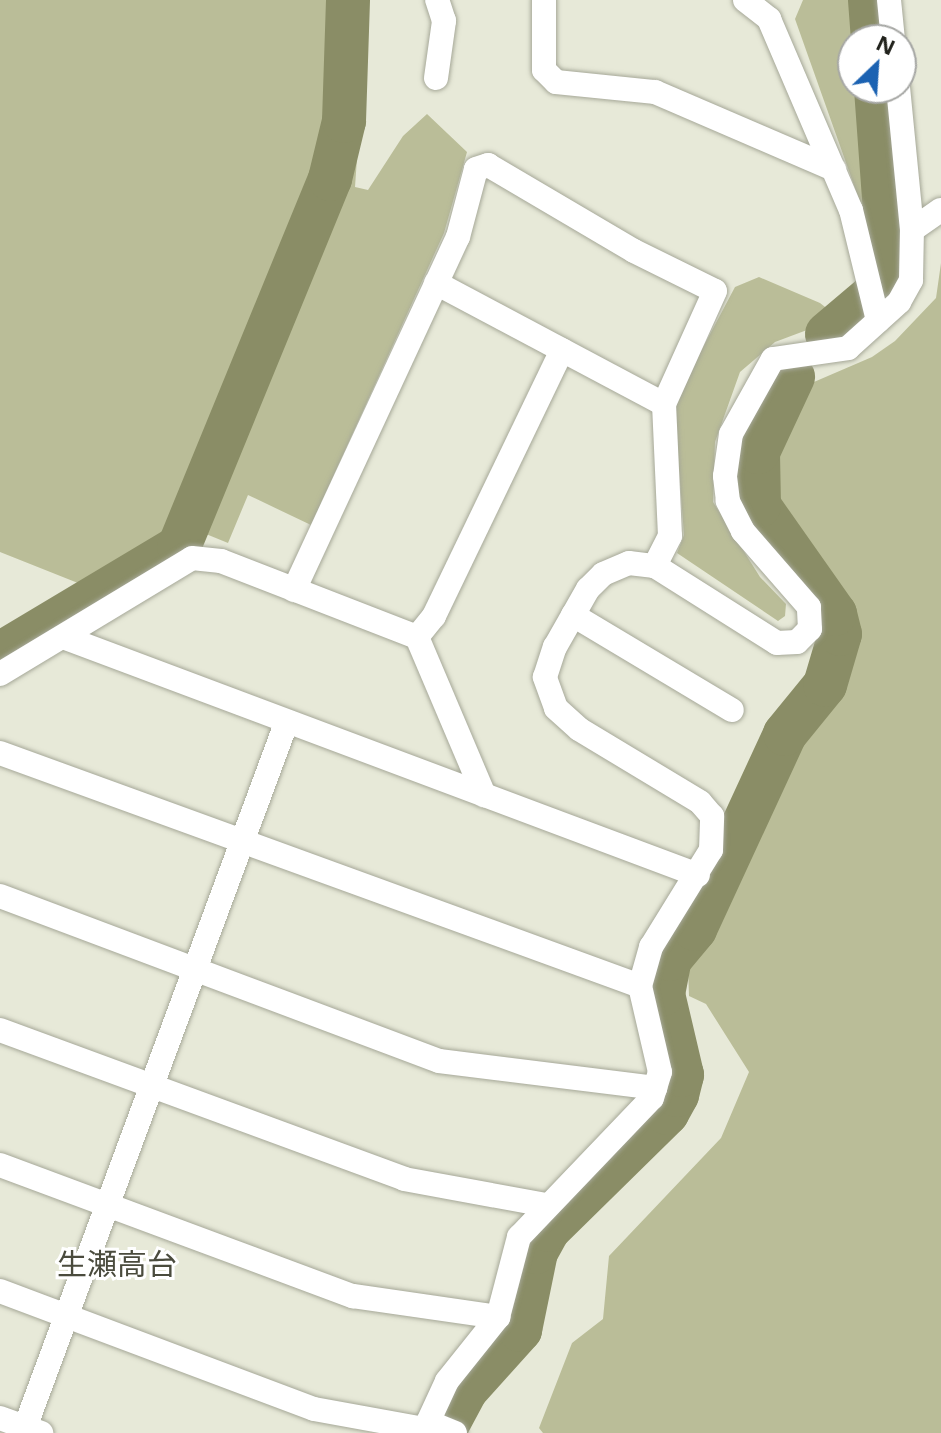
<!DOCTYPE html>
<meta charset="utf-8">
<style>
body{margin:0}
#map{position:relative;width:941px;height:1433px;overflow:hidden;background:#e7e9d8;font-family:"Noto Sans","Noto Sans JP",sans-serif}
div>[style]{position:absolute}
.green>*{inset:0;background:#babd98}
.river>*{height:44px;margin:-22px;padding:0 22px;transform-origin:22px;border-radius:22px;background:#8a8d66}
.roads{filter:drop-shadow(0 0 2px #a6a898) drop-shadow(0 0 2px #a6a898)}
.street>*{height:24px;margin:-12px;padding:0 12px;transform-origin:12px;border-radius:12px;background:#fff}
span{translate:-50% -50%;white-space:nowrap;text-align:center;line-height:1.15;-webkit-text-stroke:6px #fff;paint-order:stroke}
.neighbourhood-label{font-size:30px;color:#4a4b3d}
.north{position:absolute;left:837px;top:24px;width:80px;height:80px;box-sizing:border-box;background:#fff;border:2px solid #a6a7a4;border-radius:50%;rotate:25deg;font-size:22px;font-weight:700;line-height:32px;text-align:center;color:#21221c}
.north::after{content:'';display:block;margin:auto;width:28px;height:36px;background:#1b62b2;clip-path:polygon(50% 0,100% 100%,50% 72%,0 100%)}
</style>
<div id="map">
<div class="green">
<div style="clip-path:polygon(0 0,368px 0,355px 187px,368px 190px,403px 136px,427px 114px,467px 152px,444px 233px,311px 525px,248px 495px,228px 543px,184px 525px,93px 589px,0 552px)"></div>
<div style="clip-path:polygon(803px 0,870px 0,874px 40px,853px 40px,853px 88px,878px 88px,890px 225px,883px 267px,795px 19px)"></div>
<div style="clip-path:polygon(941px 263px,941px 1433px,543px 1433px,539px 1428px,572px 1343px,603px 1319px,609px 1256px,721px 1138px,749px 1072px,706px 1004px,689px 996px,688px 968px,701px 920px,755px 820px,791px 727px,833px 669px,844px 614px,749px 483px,748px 455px,761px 429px,800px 388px,872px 357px,895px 341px,936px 298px)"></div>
<div style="clip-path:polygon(759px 277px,820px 303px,839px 318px,775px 342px,740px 372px,715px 442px,713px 502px,760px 577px,786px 604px,785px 616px,778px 621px,677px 553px,684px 535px,674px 402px,735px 287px)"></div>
</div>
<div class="river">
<div style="left:870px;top:0;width:40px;rotate:85.7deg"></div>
<div style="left:827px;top:334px;width:60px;rotate:-40.3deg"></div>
<div style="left:873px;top:295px;width:33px;rotate:-61deg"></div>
<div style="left:889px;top:266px;width:178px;rotate:-94.2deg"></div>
<div style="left:0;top:654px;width:209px;rotate:-30.9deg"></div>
<div style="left:179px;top:547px;width:398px;rotate:-67.7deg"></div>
<div style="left:330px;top:179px;width:60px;rotate:-76.4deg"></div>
<div style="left:344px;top:121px;width:121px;rotate:-88.1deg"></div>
<div style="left:443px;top:1433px;width:49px;rotate:-61.9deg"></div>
<div style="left:466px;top:1390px;width:81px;rotate:-48deg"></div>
<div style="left:520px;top:1330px;width:80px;rotate:-78.4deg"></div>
<div style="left:536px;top:1252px;width:25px;rotate:-61deg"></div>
<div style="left:548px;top:1230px;width:167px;rotate:-44.5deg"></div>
<div style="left:667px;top:1113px;width:21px;rotate:-61deg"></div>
<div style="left:677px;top:1095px;width:21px;rotate:-76deg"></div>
<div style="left:682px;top:1075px;width:83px;rotate:-103.2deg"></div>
<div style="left:663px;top:994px;width:36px;rotate:-79deg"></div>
<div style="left:670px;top:959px;width:39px;rotate:-50deg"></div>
<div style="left:695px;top:929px;width:215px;rotate:-65.2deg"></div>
<div style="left:785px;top:734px;width:63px;rotate:-50.8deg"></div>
<div style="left:825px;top:685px;width:53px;rotate:-73.6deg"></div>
<div style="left:840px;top:634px;width:21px;rotate:-104deg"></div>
<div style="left:835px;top:614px;width:132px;rotate:-125.1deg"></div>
<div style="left:759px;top:506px;width:54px;rotate:-91.1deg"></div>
<div style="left:758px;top:452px;width:83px;rotate:-65deg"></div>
</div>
<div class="roads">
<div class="street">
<div style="left:544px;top:0;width:70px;rotate:90deg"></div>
<div style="left:544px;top:70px;width:17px;rotate:45deg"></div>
<div style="left:556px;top:82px;width:100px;rotate:5.8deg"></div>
<div style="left:655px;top:92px;width:195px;rotate:23.3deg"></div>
<div style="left:745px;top:0;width:31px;rotate:38deg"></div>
<div style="left:769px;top:19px;width:208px;rotate:66.8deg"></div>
<div style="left:851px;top:210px;width:114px;rotate:76.3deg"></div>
<div style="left:889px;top:0;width:40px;rotate:84.3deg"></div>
<div style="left:436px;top:78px;width:58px;rotate:-82deg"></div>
<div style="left:444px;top:21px;width:22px;rotate:-108deg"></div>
<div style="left:912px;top:230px;width:35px;rotate:-35deg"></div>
<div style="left:436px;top:283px;width:258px;rotate:28deg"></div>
<div style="left:294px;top:590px;width:389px;rotate:-65.1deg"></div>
<div style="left:458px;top:237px;width:70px;rotate:-75.2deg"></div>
<div style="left:476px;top:169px;width:13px;rotate:-18deg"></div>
<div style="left:488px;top:165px;width:169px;rotate:30.5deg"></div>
<div style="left:634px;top:251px;width:90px;rotate:26.3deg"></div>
<div style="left:715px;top:291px;width:124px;rotate:114.3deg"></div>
<div style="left:664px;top:404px;width:132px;rotate:87.4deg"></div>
<div style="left:670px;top:536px;width:34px;rotate:117deg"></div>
<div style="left:573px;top:615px;width:185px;rotate:30.9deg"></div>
<div style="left:63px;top:637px;width:678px;rotate:20.55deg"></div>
<div style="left:417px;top:637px;width:27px;rotate:-51deg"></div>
<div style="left:434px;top:616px;width:295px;rotate:-64.3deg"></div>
<div style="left:0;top:674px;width:224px;rotate:-31.1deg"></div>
<div style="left:192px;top:558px;width:29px;rotate:6deg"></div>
<div style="left:221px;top:561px;width:210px;rotate:21.2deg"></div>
<div style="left:417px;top:637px;width:172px;rotate:67deg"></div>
<div style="left:0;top:753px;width:681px;rotate:20deg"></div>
<div style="left:0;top:896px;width:469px;rotate:20.6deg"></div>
<div style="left:439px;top:1061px;width:218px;rotate:7.1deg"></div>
<div style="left:0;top:1030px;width:431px;rotate:20.2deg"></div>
<div style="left:404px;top:1179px;width:143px;rotate:10.4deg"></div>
<div style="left:0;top:1165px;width:377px;rotate:20.4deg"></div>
<div style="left:353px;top:1296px;width:147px;rotate:8.2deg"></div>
<div style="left:0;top:1291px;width:335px;rotate:20.6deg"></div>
<div style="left:314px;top:1409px;width:112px;rotate:10.3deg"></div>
<div style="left:0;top:1418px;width:44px;rotate:20.1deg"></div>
<div style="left:428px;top:1422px;width:29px;rotate:22deg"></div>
<div style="left:23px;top:1433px;width:759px;rotate:-69.66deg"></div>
<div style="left:423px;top:1433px;width:57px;rotate:-65.2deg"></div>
<div style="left:447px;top:1381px;width:82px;rotate:-51.4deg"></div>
<div style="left:498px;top:1317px;width:83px;rotate:-75.3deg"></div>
<div style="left:519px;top:1237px;width:192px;rotate:-46.3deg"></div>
<div style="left:652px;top:1098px;width:27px;rotate:-73deg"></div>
<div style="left:660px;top:1072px;width:88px;rotate:-103.1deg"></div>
<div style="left:640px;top:986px;width:41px;rotate:-74.2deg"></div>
<div style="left:651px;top:947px;width:114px;rotate:-58.3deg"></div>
<div style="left:711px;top:850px;width:34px;rotate:-88deg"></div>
<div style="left:712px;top:816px;width:18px;rotate:-131deg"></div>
<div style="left:700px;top:802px;width:141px;rotate:-148.9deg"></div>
<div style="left:579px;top:729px;width:31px;rotate:-138deg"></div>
<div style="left:556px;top:708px;width:33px;rotate:-110deg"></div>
<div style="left:545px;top:677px;width:32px;rotate:-72deg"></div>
<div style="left:555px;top:647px;width:67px;rotate:-60.4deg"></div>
<div style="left:588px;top:589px;width:21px;rotate:-45deg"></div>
<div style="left:603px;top:574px;width:28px;rotate:-23deg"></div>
<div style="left:629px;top:563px;width:26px;rotate:7deg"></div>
<div style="left:655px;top:566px;width:144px;rotate:32.3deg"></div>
<div style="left:777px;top:643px;width:20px;rotate:-3deg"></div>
<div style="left:797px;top:642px;width:18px;rotate:-45deg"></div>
<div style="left:810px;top:629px;width:22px;rotate:-93deg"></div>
<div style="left:809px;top:607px;width:101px;rotate:-131deg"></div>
<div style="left:743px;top:531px;width:34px;rotate:-117deg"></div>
<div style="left:728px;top:501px;width:25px;rotate:-97deg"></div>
<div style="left:725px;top:476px;width:42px;rotate:-81.9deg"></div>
<div style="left:731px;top:434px;width:86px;rotate:-60.8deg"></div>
<div style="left:773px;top:359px;width:76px;rotate:-8.3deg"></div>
<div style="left:848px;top:348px;width:69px;rotate:-42deg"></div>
<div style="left:899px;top:302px;width:25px;rotate:-61deg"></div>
<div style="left:911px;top:280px;width:50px;rotate:-88.9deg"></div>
<div style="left:912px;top:230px;width:143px;rotate:-95.6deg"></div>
</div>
</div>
<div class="neighbourhood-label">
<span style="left:117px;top:1264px">生瀬高台</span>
</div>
<div class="north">N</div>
</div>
